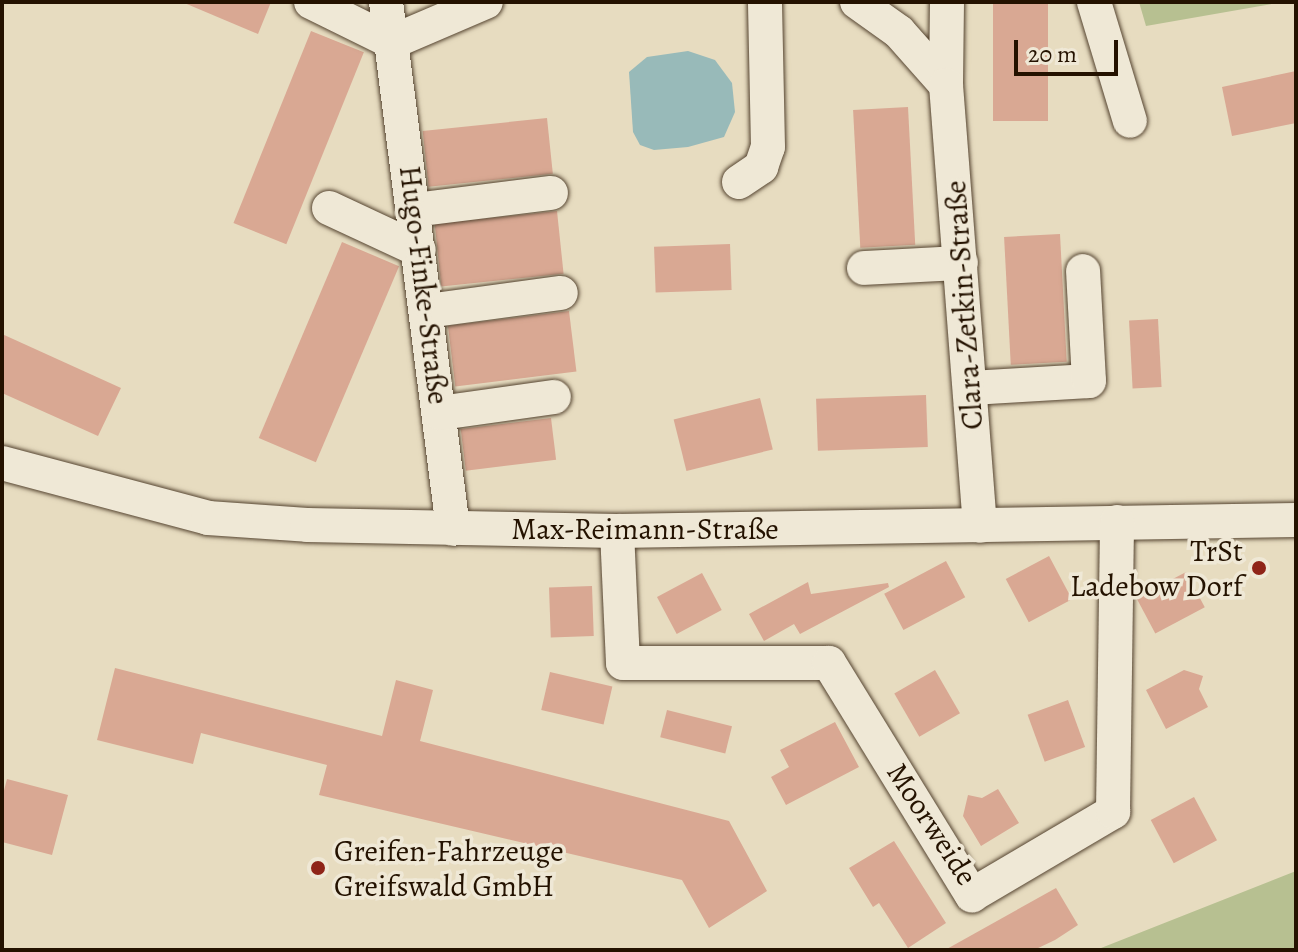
<!DOCTYPE html>
<meta charset="utf-8">
<style>
body{margin:0}
#map{position:relative;width:1298px;height:952px;overflow:hidden;background:#e7dcc0;font-family:Alegreya,serif}
div>[style]{position:absolute}
.green>*{inset:0;background:#b7c091}
.water>*{inset:0;background:#98bab9}
.building>*{inset:0;background:#d9a893;transform-origin:0 0}
.roads{filter:drop-shadow(0 0 2px #554430) drop-shadow(0 0 2px #554430)}
.minor>*{height:34px;margin:-17px;padding:0 17px;transform-origin:17px;border-radius:17px;background:#efe8d6}
.dots>*{width:22px;height:22px;translate:-50% -50%;box-sizing:border-box;border:4px solid #efe8d6;border-radius:50%}
span{translate:-50% -50%;white-space:nowrap;text-align:center;line-height:1.15;-webkit-text-stroke:7px #efe8d6;paint-order:stroke}
.street-label{font-size:30px;color:#241200}
.poi-label{font-size:30px;color:#241200}
.right{translate:-100% -50%;text-align:right}
.left{translate:0 -50%;text-align:left}
.frame{position:absolute;inset:0;border:4px solid #241200;pointer-events:none}
.scale{position:absolute;left:1014px;top:40px;width:104px;height:36px;box-sizing:border-box;border:4px solid #241200;border-top:0;padding-left:10px;font-size:24px;line-height:28px;white-space:nowrap;color:#241200;-webkit-text-stroke:6px #efe8d6;paint-order:stroke}
</style>
<div id="map">
<div class="green">
<div style="clip-path:polygon(1139px 2px,1283px 2px,1146px 26px)"></div>
<div style="clip-path:polygon(1296px 870px,1296px 950px,1096px 950px,1296px 871px)"></div>
</div>
<div class="water">
<div style="clip-path:polygon(688px 51px,715px 60px,732px 83px,735px 112px,724px 137px,688px 147px,654px 150px,640px 145px,633px 132px,629px 72px,647px 57px)"></div>
</div>
<div class="building">
<div style="clip-path:polygon(182px 2px,271px 2px,258px 34px)"></div>
<div style="left:993px;top:2px;width:55px;height:119px"></div>
<div style="left:311px;top:31px;width:57px;height:207px;rotate:22deg"></div>
<div style="clip-path:polygon(1296px 71px,1296px 123px,1232px 136px,1222px 87px)"></div>
<div style="left:908px;top:107px;width:138px;height:55px;rotate:87deg"></div>
<div style="left:547px;top:118px;width:56px;height:125px;rotate:84deg"></div>
<div style="left:557px;top:211px;width:63px;height:123px;rotate:84deg"></div>
<div style="left:1060px;top:234px;width:128px;height:56px;rotate:87deg"></div>
<div style="left:342px;top:242px;width:62px;height:213px;rotate:23deg"></div>
<div style="left:730px;top:244px;width:46px;height:76px;rotate:88deg"></div>
<div style="left:569px;top:311px;width:61px;height:122px;rotate:83deg"></div>
<div style="left:1158px;top:319px;width:68px;height:29px;rotate:87deg"></div>
<div style="clip-path:polygon(2px 334px,121px 388px,98px 436px,2px 393px)"></div>
<div style="left:926px;top:395px;width:52px;height:110px;rotate:88deg"></div>
<div style="left:760px;top:398px;width:53px;height:89px;rotate:76deg"></div>
<div style="left:551px;top:418px;width:42px;height:91px;rotate:83deg"></div>
<div style="left:1049px;top:556px;width:49px;height:49px;rotate:62deg"></div>
<div style="left:946px;top:561px;width:41px;height:70px;rotate:62deg"></div>
<div style="left:1186px;top:572px;width:40px;height:56px;rotate:62deg"></div>
<div style="left:702px;top:573px;width:42px;height:51px;rotate:62deg"></div>
<div style="clip-path:polygon(808px 582px,811px 594px,888px 583px,889px 587px,800px 634px,794px 624px,764px 641px,749px 614px)"></div>
<div style="left:592px;top:586px;width:50px;height:43px;rotate:88deg"></div>
<div style="clip-path:polygon(115px 668px,382px 736px,396px 680px,433px 690px,420px 741px,729px 821px,767px 891px,709px 928px,682px 880px,319px 795px,327px 765px,201px 733px,193px 764px,97px 740px)"></div>
<div style="left:935px;top:670px;width:50px;height:47px;rotate:60deg"></div>
<div style="clip-path:polygon(1184px 670px,1203px 676px,1199px 689px,1208px 707px,1166px 729px,1146px 690px)"></div>
<div style="left:550px;top:672px;width:64px;height:39px;rotate:13deg"></div>
<div style="left:1068px;top:700px;width:50px;height:43px;rotate:70deg"></div>
<div style="left:667px;top:710px;width:67px;height:28px;rotate:14deg"></div>
<div style="clip-path:polygon(835px 722px,859px 767px,786px 805px,771px 777px,789px 767px,780px 750px)"></div>
<div style="clip-path:polygon(7px 779px,68px 795px,52px 855px,2px 842px,2px 798px)"></div>
<div style="clip-path:polygon(998px 789px,1019px 823px,981px 846px,963px 816px,968px 795px,982px 798px)"></div>
<div style="left:1194px;top:797px;width:49px;height:49px;rotate:62deg"></div>
<div style="clip-path:polygon(894px 841px,946px 923px,908px 948px,879px 903px,873px 907px,849px 868px)"></div>
<div style="clip-path:polygon(1056px 888px,1078px 925px,1055px 940px,1034px 950px,945px 950px)"></div>
</div>
<div class="roads">
<div class="minor">
<div style="left:311px;top:2px;width:90px;rotate:26.3deg"></div>
<div style="left:392px;top:42px;width:102px;rotate:-23.1deg"></div>
<div style="left:386px;top:2px;width:531px;rotate:82.75deg"></div>
<div style="left:857px;top:2px;width:52px;rotate:35.5deg"></div>
<div style="left:899px;top:32px;width:71px;rotate:48.4deg"></div>
<div style="left:947px;top:2px;width:83px;rotate:90.7deg"></div>
<div style="left:946px;top:85px;width:442px;rotate:85.6deg"></div>
<div style="left:1094px;top:2px;width:124px;rotate:73.2deg"></div>
<div style="left:739px;top:182px;width:27px;rotate:-34deg"></div>
<div style="left:761px;top:167px;width:21px;rotate:-71deg"></div>
<div style="left:768px;top:147px;width:145px;rotate:-91.2deg"></div>
<div style="left:329px;top:208px;width:99px;rotate:25deg"></div>
<div style="left:414px;top:210px;width:138px;rotate:-7.1deg"></div>
<div style="left:864px;top:268px;width:97px;rotate:-3deg"></div>
<div style="left:427px;top:311px;width:135px;rotate:-7.7deg"></div>
<div style="left:971px;top:388px;width:118px;rotate:-3.4deg"></div>
<div style="left:1089px;top:381px;width:110px;rotate:-93.1deg"></div>
<div style="left:440px;top:413px;width:115px;rotate:-8deg"></div>
<div style="left:2px;top:463px;width:213px;rotate:14.9deg"></div>
<div style="left:208px;top:518px;width:99px;rotate:4deg"></div>
<div style="left:307px;top:525px;width:310px;rotate:1.1deg"></div>
<div style="left:617px;top:531px;width:679px;rotate:-0.93deg"></div>
<div style="left:617px;top:531px;width:132px;rotate:87.4deg"></div>
<div style="left:623px;top:663px;width:206px"></div>
<div style="left:829px;top:663px;width:273px;rotate:58.4deg"></div>
<div style="left:972px;top:895px;width:164px;rotate:-30.5deg"></div>
<div style="left:1113px;top:812px;width:290px;rotate:-89.2deg"></div>
</div>
</div>
<div class="dots">
<div style="left:1259px;top:568px;background:#8f2418"></div>
<div style="left:318px;top:868px;background:#8f2418"></div>
</div>
<div class="street-label">
<span style="left:424px;top:285px;rotate:83deg">Hugo-Finke-Straße</span>
<span style="left:964px;top:305px;rotate:-94deg">Clara-Zetkin-Straße</span>
<span style="left:645px;top:529px">Max-Reimann-Straße</span>
<span style="left:932px;top:824px;rotate:57deg">Moorweide</span>
</div>
<div class="poi-label">
<span class="right" style="left:1243px;top:568px">TrSt<br>Ladebow Dorf</span>
<span class="left" style="left:334px;top:868px">Greifen-Fahrzeuge<br>Greifswald GmbH</span>
</div>
<div class="frame"></div>
<div class="scale">20 m</div>
</div>
